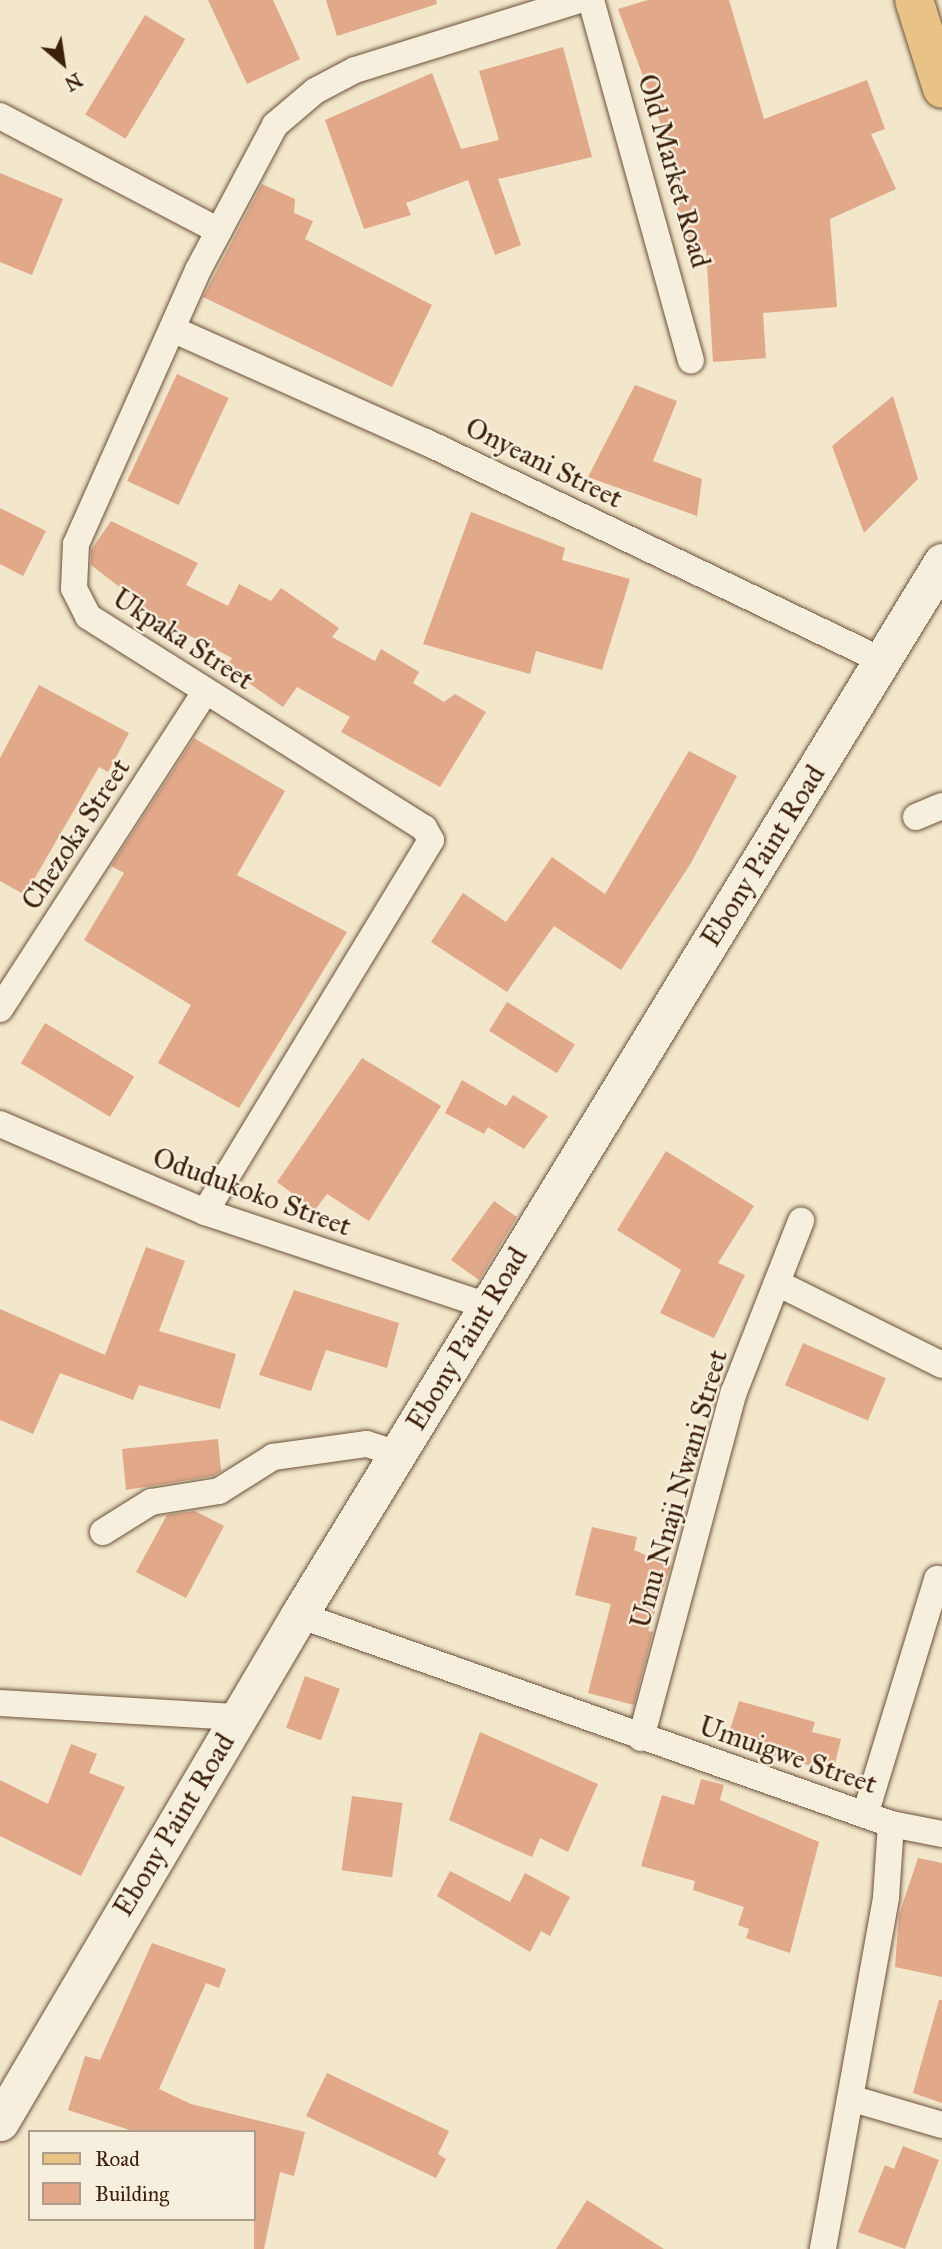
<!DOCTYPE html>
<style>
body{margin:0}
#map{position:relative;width:942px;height:2249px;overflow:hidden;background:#f2e6cb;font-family:"IM FELL Great Primer",serif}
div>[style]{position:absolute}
.building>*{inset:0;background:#e1a88a;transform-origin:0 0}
.roads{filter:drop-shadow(0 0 2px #6a523a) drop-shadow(0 0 2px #6a523a)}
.street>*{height:26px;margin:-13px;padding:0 13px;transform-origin:13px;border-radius:13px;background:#f7efdd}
.secondary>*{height:37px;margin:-18.5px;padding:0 18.5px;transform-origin:18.5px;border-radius:18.5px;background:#f7efdd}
.primary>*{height:38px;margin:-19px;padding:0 19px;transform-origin:19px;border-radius:19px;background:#e9c386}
span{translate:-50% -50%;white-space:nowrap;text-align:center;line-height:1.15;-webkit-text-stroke:5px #f7efdd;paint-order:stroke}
.street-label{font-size:28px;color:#3c200a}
.legend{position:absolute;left:28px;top:2130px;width:228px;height:91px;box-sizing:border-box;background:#f7efdd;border:2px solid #ac9c89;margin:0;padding:9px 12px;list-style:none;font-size:21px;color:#3c200a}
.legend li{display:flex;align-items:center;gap:14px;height:35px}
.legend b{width:35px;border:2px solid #ac9c89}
.north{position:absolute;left:28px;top:28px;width:70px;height:70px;-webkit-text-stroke:5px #f7efdd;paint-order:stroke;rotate:151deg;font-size:19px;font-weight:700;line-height:28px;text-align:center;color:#3c200a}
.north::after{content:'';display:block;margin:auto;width:24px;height:32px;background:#3c200a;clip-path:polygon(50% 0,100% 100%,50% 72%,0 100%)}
</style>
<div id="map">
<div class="building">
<div style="clip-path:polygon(208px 0,273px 0,300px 59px,247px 84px)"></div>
<div style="clip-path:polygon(326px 0,436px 0,437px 4px,337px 36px)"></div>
<div style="clip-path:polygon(648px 0,729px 0,764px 119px,867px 80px,885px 129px,871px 134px,896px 189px,830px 219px,837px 307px,763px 313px,766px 358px,713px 362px,706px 249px,695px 254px,676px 205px,682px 202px,659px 119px,618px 9px)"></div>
<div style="left:145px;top:15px;width:47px;height:116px;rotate:31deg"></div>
<div style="clip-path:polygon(563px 47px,592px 157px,498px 179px,521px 245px,495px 255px,468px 180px,406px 203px,411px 215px,364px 229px,325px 120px,432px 73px,461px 149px,499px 140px,479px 71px)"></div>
<div style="clip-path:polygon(0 173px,63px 199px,32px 275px,0 262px)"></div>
<div style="clip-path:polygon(262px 184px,295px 199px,294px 213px,313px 221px,305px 239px,432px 305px,392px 387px,203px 297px)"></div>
<div style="left:177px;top:374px;width:57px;height:118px;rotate:25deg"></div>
<div style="clip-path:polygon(635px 385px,677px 401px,653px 461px,702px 479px,697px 516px,588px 477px)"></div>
<div style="clip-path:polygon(893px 396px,918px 479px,864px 533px,832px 446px)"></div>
<div style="clip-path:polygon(0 508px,46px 531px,23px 576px,0 564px)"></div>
<div style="clip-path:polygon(471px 512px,565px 548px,562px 560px,630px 579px,602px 670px,536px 651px,530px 674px,423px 644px)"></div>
<div style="clip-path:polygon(111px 521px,198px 563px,186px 585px,228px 606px,239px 584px,271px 601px,281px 588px,339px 628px,332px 637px,375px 661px,381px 649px,419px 672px,413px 683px,444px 702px,455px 694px,486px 712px,440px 787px,341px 732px,350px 717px,297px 687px,283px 707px,226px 667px,232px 658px,141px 610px,143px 605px,91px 565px,91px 550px)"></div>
<div style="clip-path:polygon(39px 685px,129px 733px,108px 772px,99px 767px,25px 895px,0 881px,0 758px)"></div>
<div style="clip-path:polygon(194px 738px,285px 791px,237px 875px,347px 932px,239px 1108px,158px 1063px,191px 1005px,84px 940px,124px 873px,111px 866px)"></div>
<div style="clip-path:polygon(689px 751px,737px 776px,691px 863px,621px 970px,554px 926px,507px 992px,431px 942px,463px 893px,506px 922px,552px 857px,605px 894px)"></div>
<div style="left:507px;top:1002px;width:80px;height:34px;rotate:32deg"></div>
<div style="left:45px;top:1023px;width:104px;height:47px;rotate:31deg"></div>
<div style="clip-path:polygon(362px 1058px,441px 1106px,369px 1221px,327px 1194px,315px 1210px,277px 1182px)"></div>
<div style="clip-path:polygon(462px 1080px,506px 1106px,513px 1095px,548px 1116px,524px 1149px,488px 1127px,484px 1134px,445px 1113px)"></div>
<div style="clip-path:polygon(666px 1151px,754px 1206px,718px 1263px,745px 1275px,714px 1338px,660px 1313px,681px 1270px,617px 1230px)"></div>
<div style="clip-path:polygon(494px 1201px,517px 1217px,479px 1280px,451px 1260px)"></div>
<div style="clip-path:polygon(146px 1247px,185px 1261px,159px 1331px,236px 1354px,220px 1409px,139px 1385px,133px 1400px,60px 1373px,33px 1434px,0 1420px,0 1309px,105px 1355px)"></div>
<div style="clip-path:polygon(294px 1290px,399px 1323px,387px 1368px,326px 1350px,311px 1391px,259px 1375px)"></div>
<div style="left:803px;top:1343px;width:90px;height:46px;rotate:23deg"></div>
<div style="clip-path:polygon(218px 1439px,221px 1471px,213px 1476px,126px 1490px,122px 1449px)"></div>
<div style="clip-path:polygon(195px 1511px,224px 1526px,186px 1598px,136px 1572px,167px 1515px)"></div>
<div style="clip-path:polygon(592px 1527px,637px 1537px,634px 1550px,671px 1566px,648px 1631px,653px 1632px,634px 1705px,588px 1693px,611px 1604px,575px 1595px)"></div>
<div style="left:305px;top:1676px;width:37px;height:55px;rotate:20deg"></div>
<div style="clip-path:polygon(739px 1701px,815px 1722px,812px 1732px,841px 1739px,833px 1772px,726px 1742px)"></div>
<div style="clip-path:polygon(480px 1732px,598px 1784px,568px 1852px,540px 1838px,532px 1857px,449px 1820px)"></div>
<div style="clip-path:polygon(71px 1744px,97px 1754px,89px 1773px,125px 1787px,81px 1876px,0 1836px,0 1780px,48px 1804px)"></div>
<div style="clip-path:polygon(701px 1779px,724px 1785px,720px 1800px,819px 1842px,790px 1953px,746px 1938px,749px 1929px,738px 1925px,744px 1907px,693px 1890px,695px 1881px,641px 1866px,662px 1795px,694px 1805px)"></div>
<div style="left:352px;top:1796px;width:51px;height:75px;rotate:8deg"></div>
<div style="clip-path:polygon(918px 1858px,942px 1863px,942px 1977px,895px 1967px,899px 1915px)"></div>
<div style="clip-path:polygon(450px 1871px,510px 1902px,525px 1873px,570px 1897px,550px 1936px,541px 1931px,530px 1952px,437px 1896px)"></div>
<div style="clip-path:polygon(152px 1943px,226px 1969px,219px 1988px,206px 1983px,159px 2089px,191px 2104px,305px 2132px,294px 2176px,280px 2172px,264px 2249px,254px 2249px,254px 2132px,136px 2132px,68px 2110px,85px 2056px,100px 2060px)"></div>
<div style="clip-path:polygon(939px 2000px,942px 2000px,942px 2103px,913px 2093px)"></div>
<div style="clip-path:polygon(327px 2073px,449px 2131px,438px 2154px,446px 2159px,436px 2178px,306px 2116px)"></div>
<div style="clip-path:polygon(903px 2146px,939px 2160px,905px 2249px,858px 2232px,885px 2165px,894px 2169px)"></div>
<div style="clip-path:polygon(587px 2200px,664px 2249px,556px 2249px)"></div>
</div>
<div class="roads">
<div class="street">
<div style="left:591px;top:0;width:374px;rotate:74.5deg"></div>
<div style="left:0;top:116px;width:247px;rotate:27.7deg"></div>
<div style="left:174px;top:330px;width:276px;rotate:24deg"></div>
<div style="left:426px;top:442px;width:507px;rotate:25.6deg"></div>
<div style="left:916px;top:817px;width:28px;rotate:-23deg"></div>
<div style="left:0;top:1009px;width:378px;rotate:-57.1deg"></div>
<div style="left:0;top:1124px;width:223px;rotate:23.2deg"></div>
<div style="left:205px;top:1212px;width:297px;rotate:18.4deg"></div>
<div style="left:205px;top:1212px;width:435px;rotate:-58.7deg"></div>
<div style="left:431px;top:840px;width:14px;rotate:-120deg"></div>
<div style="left:424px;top:828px;width:397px;rotate:-147.8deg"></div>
<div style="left:88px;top:616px;width:31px;rotate:-117deg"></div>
<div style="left:74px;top:588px;width:44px;rotate:-87.4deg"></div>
<div style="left:76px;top:544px;width:300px;rotate:-66deg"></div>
<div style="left:198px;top:270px;width:164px;rotate:-62deg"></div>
<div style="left:275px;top:125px;width:52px;rotate:-40.4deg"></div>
<div style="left:315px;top:91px;width:45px;rotate:-27.7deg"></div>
<div style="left:355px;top:70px;width:236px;rotate:-17.3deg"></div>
<div style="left:777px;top:1283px;width:184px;rotate:26.4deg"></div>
<div style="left:103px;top:1532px;width:57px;rotate:-32deg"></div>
<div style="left:151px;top:1502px;width:69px;rotate:-9.2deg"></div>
<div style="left:219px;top:1491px;width:64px;rotate:-32.2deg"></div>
<div style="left:273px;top:1457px;width:95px;rotate:-7.9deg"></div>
<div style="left:367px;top:1444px;width:32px;rotate:18deg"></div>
<div style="left:299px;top:1615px;width:628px;rotate:19.45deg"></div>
<div style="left:891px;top:1824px;width:74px;rotate:93.9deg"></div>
<div style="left:886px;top:1898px;width:357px;rotate:100.2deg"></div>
<div style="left:0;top:1703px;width:238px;rotate:3.4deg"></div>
<div style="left:641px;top:1738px;width:358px;rotate:-75deg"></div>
<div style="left:734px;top:1392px;width:184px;rotate:-68.6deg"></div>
<div style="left:865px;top:1815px;width:247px;rotate:-73deg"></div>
<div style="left:891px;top:1824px;width:52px;rotate:11.1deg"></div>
<div style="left:853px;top:2099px;width:93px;rotate:16.3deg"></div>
</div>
<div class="secondary">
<div style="left:0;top:2122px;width:589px;rotate:-59.47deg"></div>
<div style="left:299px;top:1615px;width:1234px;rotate:-58.59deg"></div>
</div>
<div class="primary">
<div style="left:914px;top:0;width:93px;rotate:72.5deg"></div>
</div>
</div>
<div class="street-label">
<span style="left:674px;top:171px;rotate:74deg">Old Market Road</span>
<span style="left:544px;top:463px;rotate:26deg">Onyeani Street</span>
<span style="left:183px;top:639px;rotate:33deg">Ukpaka Street</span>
<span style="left:76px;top:834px;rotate:-57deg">Chezoka Street</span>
<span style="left:763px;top:856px;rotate:-58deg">Ebony Paint Road</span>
<span style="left:252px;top:1192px;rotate:20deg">Odudukoko Street</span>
<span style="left:467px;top:1339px;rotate:-59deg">Ebony Paint Road</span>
<span style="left:679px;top:1489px;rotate:-74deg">Umu Nnaji Nwani Street</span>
<span style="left:788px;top:1755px;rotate:19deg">Umuigwe Street</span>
<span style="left:174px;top:1825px;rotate:-59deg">Ebony Paint Road</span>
</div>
<ul class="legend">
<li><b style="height:9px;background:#e9c386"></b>Road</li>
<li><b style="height:19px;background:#e1a88a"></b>Building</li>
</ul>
<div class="north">N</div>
</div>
